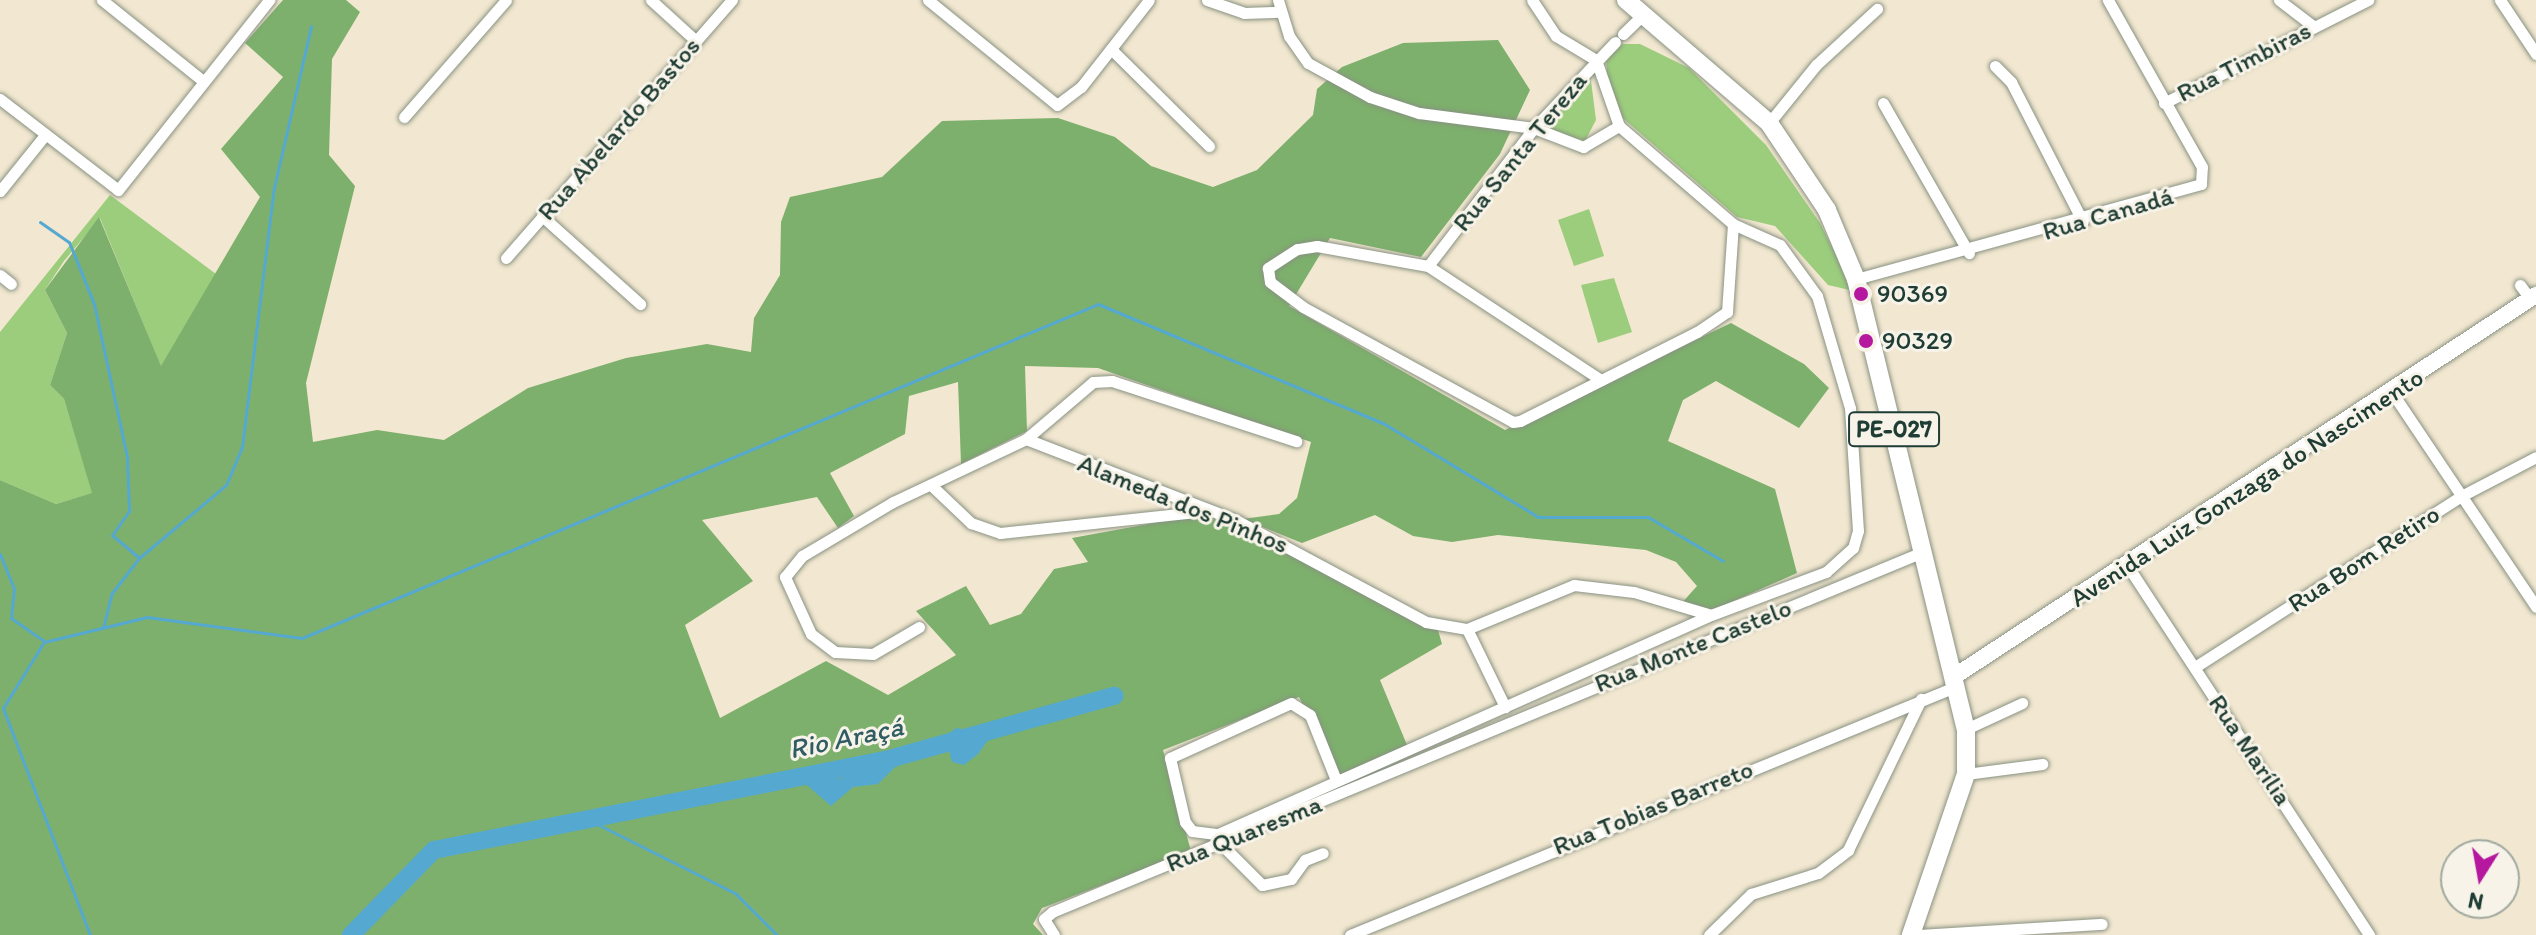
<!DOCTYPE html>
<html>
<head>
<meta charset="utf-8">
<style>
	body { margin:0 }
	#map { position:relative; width:2536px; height:935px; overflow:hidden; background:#f2e7d0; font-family:Itim,sans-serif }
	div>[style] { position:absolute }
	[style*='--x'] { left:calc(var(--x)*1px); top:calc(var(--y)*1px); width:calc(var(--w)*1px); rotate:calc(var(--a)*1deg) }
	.green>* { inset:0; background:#9ccd7c }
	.forest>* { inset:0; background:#7db06c }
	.water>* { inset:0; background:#55a9d0 }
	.stream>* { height:3px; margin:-1.5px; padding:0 1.5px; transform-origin:1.5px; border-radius:1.5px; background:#55a9d0 }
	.river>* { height:18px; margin:-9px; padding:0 9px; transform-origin:9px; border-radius:9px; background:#55a9d0 }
	.roads { filter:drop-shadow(0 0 2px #889282) drop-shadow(0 0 2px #889282) }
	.street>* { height:11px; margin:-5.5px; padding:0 5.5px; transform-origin:5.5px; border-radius:5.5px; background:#fff }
	.secondary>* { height:16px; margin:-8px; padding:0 8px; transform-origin:8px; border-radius:8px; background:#fff }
	.primary>* { height:18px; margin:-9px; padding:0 9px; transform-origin:9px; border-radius:9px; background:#fff }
	.dots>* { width:22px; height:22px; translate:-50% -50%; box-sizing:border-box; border:4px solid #f7f3e8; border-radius:50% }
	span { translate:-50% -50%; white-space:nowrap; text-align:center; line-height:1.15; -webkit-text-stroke:6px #f7f3e8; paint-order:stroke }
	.shield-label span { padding:2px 6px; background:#f7f3e8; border:2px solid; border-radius:6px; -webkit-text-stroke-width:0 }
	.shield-label { font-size:24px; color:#1f3d34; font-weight:700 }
	.street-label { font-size:26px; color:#1f3d34 }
	.poi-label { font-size:26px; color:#1f3d34 }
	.left { translate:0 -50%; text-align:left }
	.water-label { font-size:28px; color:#2f5d63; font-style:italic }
	.north { position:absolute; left:2440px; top:839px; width:80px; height:80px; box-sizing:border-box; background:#f7f3e8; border:2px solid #a1aaa0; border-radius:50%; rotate:191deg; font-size:22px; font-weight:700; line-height:32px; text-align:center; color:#1f3d34 }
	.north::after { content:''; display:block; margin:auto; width:28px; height:36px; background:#b5179e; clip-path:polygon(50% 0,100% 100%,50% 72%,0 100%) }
</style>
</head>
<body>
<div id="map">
	<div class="green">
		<div style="clip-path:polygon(1622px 44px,1640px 44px,1689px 68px,1766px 145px,1820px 223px,1854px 291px,1828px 285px,1775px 226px,1737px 217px,1610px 107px,1606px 59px)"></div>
		<div style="clip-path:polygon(1590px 73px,1596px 120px,1585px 141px,1538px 127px)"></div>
		<div style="clip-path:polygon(110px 195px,216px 274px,161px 367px,100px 218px,64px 261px,45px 290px,67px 333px,50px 385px,64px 399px,93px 493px,56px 504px,0 480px,0 332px)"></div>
		<div style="clip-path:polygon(1589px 209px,1604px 256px,1574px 266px,1558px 220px)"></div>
		<div style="clip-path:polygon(1614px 278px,1632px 332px,1598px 343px,1581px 285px)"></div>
	</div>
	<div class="forest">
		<div style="clip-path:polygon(283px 0,346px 0,360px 12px,332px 59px,329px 155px,355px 186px,306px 383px,313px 442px,377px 430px,444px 440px,528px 388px,626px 358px,707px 344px,751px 352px,754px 318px,780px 275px,781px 222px,790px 197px,882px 177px,942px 121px,1058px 118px,1115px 137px,1151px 166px,1213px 187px,1257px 170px,1313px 115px,1317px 89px,1342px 67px,1403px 43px,1498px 40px,1530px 90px,1500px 154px,1421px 257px,1330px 238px,1289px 306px,1505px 430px,1731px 323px,1804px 364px,1829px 388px,1799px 428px,1716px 381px,1683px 400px,1668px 441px,1775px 489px,1797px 573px,1711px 611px,1680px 605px,1697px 586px,1676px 562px,1646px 550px,1498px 535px,1452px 542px,1413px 536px,1375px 515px,1302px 543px,1243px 519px,1279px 514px,1297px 498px,1311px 442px,1098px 368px,1025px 366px,1027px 431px,961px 464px,958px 382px,909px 396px,905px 434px,830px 473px,854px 516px,838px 528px,817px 497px,702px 520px,753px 581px,685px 625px,720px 718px,826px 661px,888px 695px,956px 655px,916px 611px,966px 586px,990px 625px,1021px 614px,1054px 569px,1088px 562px,1072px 538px,1203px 514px,1295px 552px,1438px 630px,1442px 644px,1380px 680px,1407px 745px,1338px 776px,1299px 697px,1163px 750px,1191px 851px,1042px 908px,1033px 924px,1043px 935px,0 935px,0 480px,56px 504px,92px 493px,64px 399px,50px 385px,67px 333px,45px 290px,99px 217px,161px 366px,260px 197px,221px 149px,283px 77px,245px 43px)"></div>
	</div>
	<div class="water">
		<div style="clip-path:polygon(994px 725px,1004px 731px,994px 732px,978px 754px,964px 765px,952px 762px,945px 737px,956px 728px,985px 733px)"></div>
		<div style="clip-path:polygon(875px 758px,893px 758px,896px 766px,878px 784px,853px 787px,831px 806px,794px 774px,840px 779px)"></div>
	</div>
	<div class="stream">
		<div style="--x:40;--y:222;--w:35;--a:35"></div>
		<div style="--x:69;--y:242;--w:67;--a:68"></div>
		<div style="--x:94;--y:304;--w:157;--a:77.8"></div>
		<div style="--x:127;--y:457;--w:54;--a:87.9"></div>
		<div style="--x:129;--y:511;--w:29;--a:125"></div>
		<div style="--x:112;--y:535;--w:35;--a:40"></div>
		<div style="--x:0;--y:554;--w:38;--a:68"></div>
		<div style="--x:14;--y:589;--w:29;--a:96"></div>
		<div style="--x:11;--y:618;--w:40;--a:34.9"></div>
		<div style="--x:103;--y:628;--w:36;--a:-76"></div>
		<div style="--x:112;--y:593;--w:44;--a:-52.4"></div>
		<div style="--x:139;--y:558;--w:114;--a:-40"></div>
		<div style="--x:226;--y:485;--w:41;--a:-67.2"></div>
		<div style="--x:242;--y:447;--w:261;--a:-83"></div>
		<div style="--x:274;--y:188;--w:166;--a:-77.1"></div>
		<div style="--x:585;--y:818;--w:168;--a:26.6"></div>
		<div style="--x:735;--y:893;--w:59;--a:45"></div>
		<div style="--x:355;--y:931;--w:8;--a:30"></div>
		<div style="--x:90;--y:935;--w:243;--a:-111"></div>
		<div style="--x:3;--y:708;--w:78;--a:-58.2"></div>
		<div style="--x:44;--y:642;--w:106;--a:-13.6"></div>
		<div style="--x:147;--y:617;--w:156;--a:7.7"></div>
		<div style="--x:302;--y:638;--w:863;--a:-22.76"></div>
		<div style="--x:1098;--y:304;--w:309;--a:22.7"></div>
		<div style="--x:1383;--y:423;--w:181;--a:31.2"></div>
		<div style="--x:1538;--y:517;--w:110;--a:0"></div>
		<div style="--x:1648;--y:517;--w:87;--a:30.4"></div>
	</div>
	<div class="river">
		<div style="--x:351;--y:935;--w:119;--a:-45.7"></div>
		<div style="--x:434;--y:850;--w:468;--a:-11.3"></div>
		<div style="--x:893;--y:758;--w:230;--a:-15.7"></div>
	</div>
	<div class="roads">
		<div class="street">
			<div style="--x:102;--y:0;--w:128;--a:38.7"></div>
			<div style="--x:651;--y:0;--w:61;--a:42.3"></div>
			<div style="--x:928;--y:0;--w:166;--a:39.1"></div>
			<div style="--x:1057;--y:105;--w:30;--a:-37"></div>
			<div style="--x:1081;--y:87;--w:110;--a:-52"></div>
			<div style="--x:1207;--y:0;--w:39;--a:19"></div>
			<div style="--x:1244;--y:13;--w:36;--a:-2"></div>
			<div style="--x:1278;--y:0;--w:38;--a:73"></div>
			<div style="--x:1289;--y:36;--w:33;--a:55"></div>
			<div style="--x:1308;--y:63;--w:71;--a:28.7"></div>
			<div style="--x:1370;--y:97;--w:52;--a:18.1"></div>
			<div style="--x:1419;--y:113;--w:116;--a:7.4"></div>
			<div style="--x:1534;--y:128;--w:53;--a:21.2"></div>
			<div style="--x:1583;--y:147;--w:42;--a:-30.3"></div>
			<div style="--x:2279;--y:0;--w:43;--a:37.4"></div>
			<div style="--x:2500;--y:0;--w:65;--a:56.3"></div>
			<div style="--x:1623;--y:34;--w:28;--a:-44"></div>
			<div style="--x:1111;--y:49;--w:138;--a:44.7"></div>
			<div style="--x:1995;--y:66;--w:23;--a:45"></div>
			<div style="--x:2011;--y:82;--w:157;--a:62.8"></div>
			<div style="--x:0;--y:99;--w:149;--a:37.6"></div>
			<div style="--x:118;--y:190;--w:243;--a:-51.5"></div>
			<div style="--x:1883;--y:103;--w:173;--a:60.2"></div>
			<div style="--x:2164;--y:103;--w:229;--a:-26.8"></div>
			<div style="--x:404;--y:117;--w:155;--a:-48.9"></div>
			<div style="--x:1769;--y:123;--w:75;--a:-51"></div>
			<div style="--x:1816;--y:65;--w:83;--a:-42.6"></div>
			<div style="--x:0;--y:191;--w:72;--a:-51.2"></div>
			<div style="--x:542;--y:216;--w:132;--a:41.9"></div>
			<div style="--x:506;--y:258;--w:343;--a:-48.8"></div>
			<div style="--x:1428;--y:266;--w:174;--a:-52.5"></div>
			<div style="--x:1534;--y:128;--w:118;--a:-46.7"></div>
			<div style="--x:0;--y:275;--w:14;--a:39"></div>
			<div style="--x:1856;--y:279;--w:358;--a:-15.4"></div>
			<div style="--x:2201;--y:184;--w:17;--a:-87"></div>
			<div style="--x:2202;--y:167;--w:192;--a:-119.4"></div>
			<div style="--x:2520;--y:285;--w:17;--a:54"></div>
			<div style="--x:1601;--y:380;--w:207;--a:-146.6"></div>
			<div style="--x:1428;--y:266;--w:113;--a:-169.8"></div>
			<div style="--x:1317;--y:246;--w:20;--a:171"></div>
			<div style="--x:1297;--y:249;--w:35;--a:147"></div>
			<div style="--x:1268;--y:268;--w:14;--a:82"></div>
			<div style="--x:1270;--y:282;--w:41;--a:37.1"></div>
			<div style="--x:1303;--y:307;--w:239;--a:28.7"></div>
			<div style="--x:1513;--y:422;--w:7;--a:-8"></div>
			<div style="--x:1520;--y:421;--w:198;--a:-26.7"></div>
			<div style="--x:1697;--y:332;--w:36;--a:-34"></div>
			<div style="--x:1727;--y:312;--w:88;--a:-86.1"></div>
			<div style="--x:2391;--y:391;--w:260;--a:56.1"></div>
			<div style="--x:1026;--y:439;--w:225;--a:21.1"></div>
			<div style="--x:1236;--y:520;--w:216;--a:28.2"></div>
			<div style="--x:1426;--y:622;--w:42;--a:9.7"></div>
			<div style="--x:1467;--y:629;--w:87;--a:64"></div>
			<div style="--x:932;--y:486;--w:54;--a:43.5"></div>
			<div style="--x:971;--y:523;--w:31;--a:19"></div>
			<div style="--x:1000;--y:533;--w:206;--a:-6.1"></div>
			<div style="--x:2129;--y:568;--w:439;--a:56.8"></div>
			<div style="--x:919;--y:627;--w:53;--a:149.6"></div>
			<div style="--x:873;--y:654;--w:38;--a:-177"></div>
			<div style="--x:835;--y:652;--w:30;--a:-143"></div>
			<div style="--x:811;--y:634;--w:63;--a:-114.5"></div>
			<div style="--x:785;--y:577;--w:27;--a:-51"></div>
			<div style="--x:802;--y:556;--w:106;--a:-30.7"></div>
			<div style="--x:893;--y:502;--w:147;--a:-25.3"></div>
			<div style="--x:1026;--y:439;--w:88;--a:-40.4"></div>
			<div style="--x:1093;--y:382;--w:19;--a:-3"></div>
			<div style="--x:1112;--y:381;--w:194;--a:18.1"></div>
			<div style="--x:1467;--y:629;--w:116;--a:-22.4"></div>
			<div style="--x:1574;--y:585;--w:60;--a:6.7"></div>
			<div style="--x:1634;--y:592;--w:80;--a:16.6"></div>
			<div style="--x:1711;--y:615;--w:123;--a:-20.5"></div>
			<div style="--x:1826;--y:572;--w:36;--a:-42"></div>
			<div style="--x:1853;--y:548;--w:18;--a:-74"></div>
			<div style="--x:1858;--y:531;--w:123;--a:-93.7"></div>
			<div style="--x:1850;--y:408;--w:117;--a:-106.4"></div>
			<div style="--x:1817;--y:296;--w:63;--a:-126"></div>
			<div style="--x:1780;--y:245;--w:51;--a:-155.9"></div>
			<div style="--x:1733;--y:224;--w:150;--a:-139.3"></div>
			<div style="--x:1619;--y:126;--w:70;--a:-109.2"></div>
			<div style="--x:1596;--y:60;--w:47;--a:-149"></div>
			<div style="--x:1556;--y:36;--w:43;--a:-123.7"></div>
			<div style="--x:2195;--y:667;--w:318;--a:-32.7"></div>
			<div style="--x:2463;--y:495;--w:82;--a:-27.5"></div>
			<div style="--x:1966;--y:729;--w:62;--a:-24.9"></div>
			<div style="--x:1966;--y:774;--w:77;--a:-7.5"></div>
			<div style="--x:1336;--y:780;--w:70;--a:-111.8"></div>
			<div style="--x:1310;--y:715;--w:22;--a:-148"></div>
			<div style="--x:1291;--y:703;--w:133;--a:155.6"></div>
			<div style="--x:1170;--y:758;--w:66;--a:76.8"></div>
			<div style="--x:1185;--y:822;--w:11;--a:52"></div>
			<div style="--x:1192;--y:831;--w:26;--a:7"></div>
			<div style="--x:1218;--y:834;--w:537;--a:-23.94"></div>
			<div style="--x:1221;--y:844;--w:58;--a:45"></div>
			<div style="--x:1262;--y:885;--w:30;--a:-12"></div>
			<div style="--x:1291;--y:879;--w:24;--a:-54"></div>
			<div style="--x:1305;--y:860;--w:19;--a:-21"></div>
			<div style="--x:1054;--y:935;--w:19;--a:-122"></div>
			<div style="--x:1044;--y:919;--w:11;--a:-41"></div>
			<div style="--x:1052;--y:912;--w:945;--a:-22.47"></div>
			<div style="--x:1350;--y:935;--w:656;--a:-22.3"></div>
			<div style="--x:1709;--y:935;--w:59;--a:-44.3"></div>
			<div style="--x:1751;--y:894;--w:70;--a:-17.4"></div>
			<div style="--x:1818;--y:873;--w:38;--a:-37"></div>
			<div style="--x:1848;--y:850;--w:168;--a:-64.2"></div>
			<div style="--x:1920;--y:935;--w:182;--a:-3.5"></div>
		</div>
		<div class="secondary">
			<div style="--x:1955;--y:676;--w:695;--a:-33.26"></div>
		</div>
		<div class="primary">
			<div style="--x:1626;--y:0;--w:189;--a:40.7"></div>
			<div style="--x:1769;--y:123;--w:105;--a:56.3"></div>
			<div style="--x:1827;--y:210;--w:75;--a:67.2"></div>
			<div style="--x:1856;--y:279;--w:463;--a:76.3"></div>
			<div style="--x:1966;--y:729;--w:45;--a:90"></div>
			<div style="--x:1966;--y:774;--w:170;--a:108.9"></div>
		</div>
	</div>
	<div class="dots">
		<div style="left:1861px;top:294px;background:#b5179e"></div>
		<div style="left:1866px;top:341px;background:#b5179e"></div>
	</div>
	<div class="shield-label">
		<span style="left:1894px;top:429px">PE-027</span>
	</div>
	<div class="street-label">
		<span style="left:2244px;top:62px;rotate:-27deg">Rua Timbiras</span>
		<span style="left:619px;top:129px;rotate:-49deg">Rua Abelardo Bastos</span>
		<span style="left:1520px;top:152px;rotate:-51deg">Rua Santa Tereza</span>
		<span style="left:2108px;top:214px;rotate:-16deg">Rua Canadá</span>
		<span style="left:2247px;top:488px;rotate:-33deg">Avenida Luiz Gonzaga do Nascimento</span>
		<span style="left:1183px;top:504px;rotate:22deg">Alameda dos Pinhos</span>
		<span style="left:2364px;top:559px;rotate:-33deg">Rua Bom Retiro</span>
		<span style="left:1693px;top:646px;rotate:-22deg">Rua Monte Castelo</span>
		<span style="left:2250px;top:750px;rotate:56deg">Rua Marília</span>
		<span style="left:1653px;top:808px;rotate:-22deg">Rua Tobias Barreto</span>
		<span style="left:1244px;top:834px;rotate:-22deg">Rua Quaresma</span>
	</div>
	<div class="poi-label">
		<span class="left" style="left:1877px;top:294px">90369</span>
		<span class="left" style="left:1882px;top:341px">90329</span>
	</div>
	<div class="water-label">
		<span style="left:846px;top:737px;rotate:-12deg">Rio Araçá</span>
	</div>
	<div class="north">N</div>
</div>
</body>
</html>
